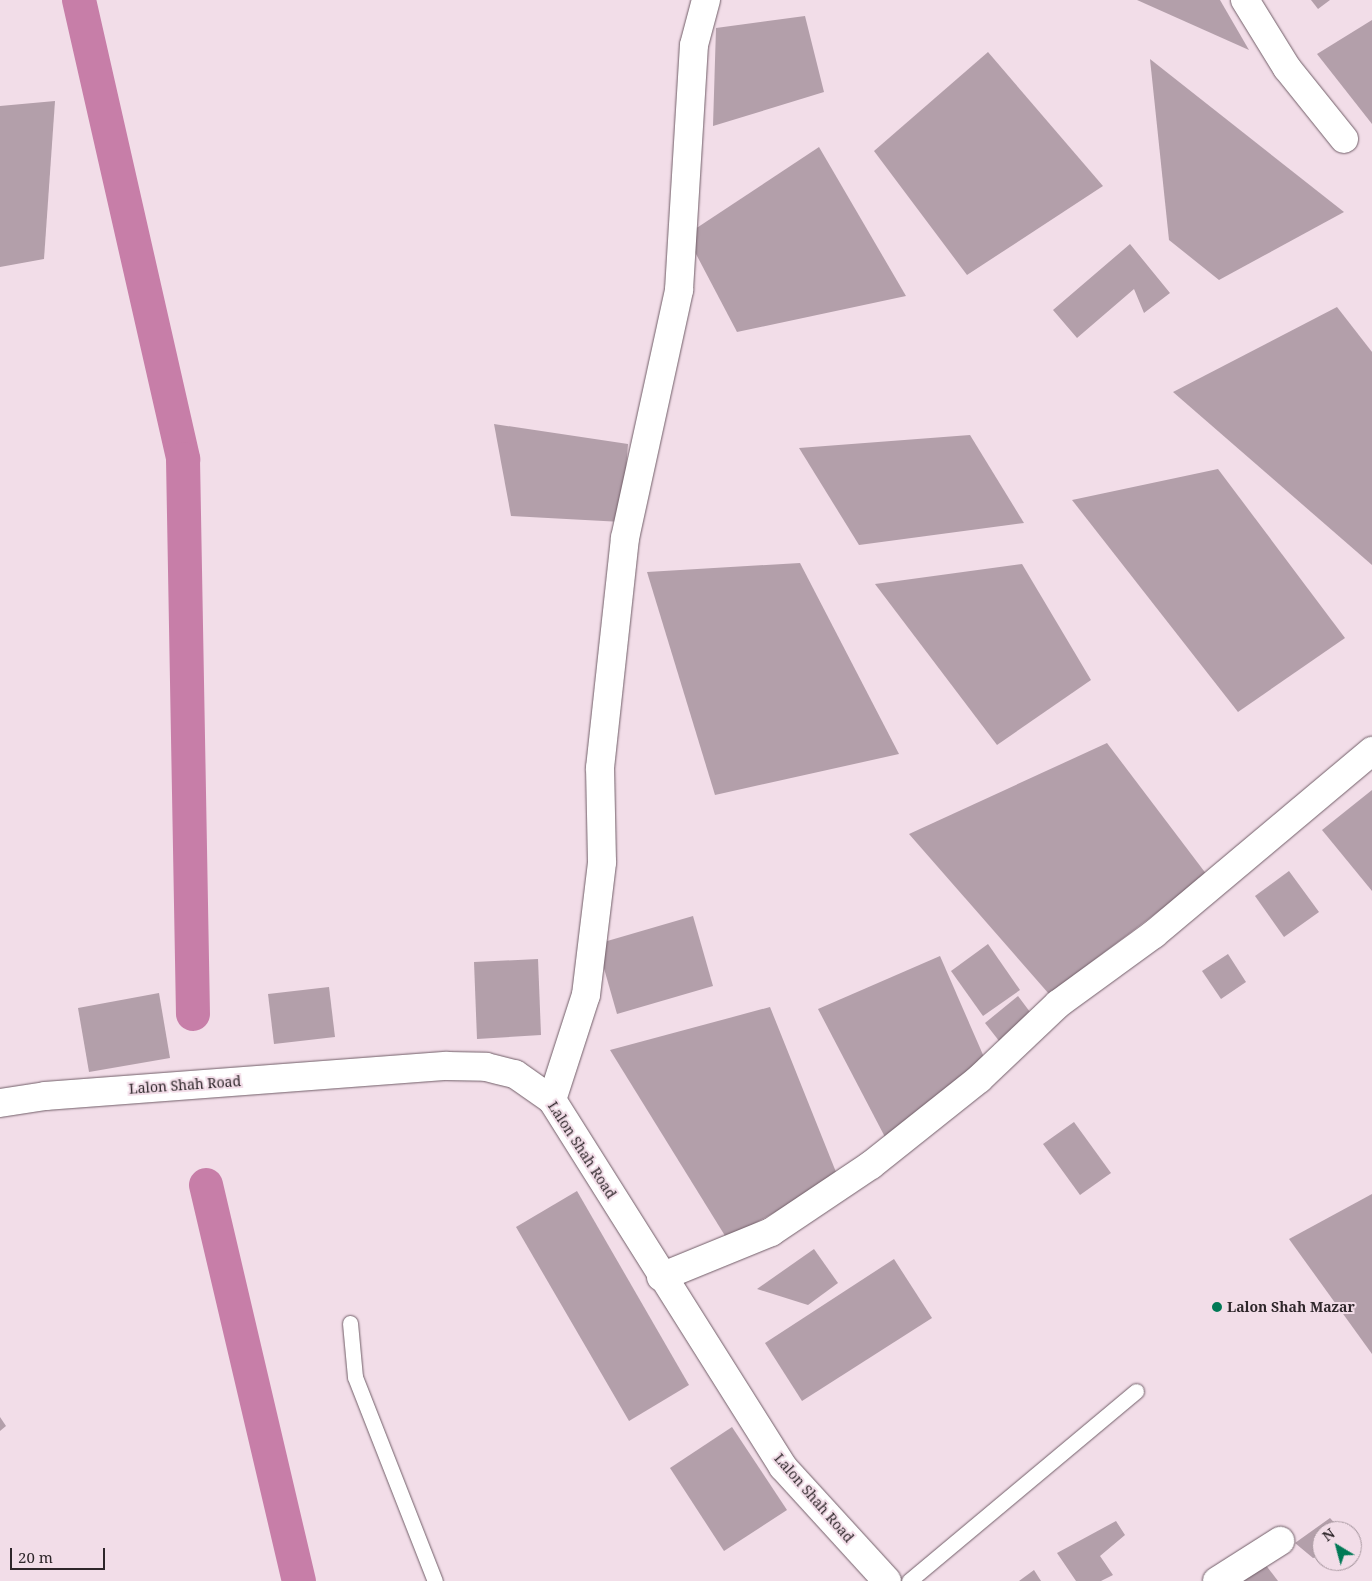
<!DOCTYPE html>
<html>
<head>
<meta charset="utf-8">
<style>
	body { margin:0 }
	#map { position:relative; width:1372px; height:1581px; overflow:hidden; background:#f2dde8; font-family:"Noto Serif",serif }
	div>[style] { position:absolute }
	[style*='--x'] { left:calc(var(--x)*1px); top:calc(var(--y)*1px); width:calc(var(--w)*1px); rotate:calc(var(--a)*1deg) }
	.canal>* { height:34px; margin:-17px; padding:0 17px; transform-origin:17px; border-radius:17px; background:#c77ea8 }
	.building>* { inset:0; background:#b39faa }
	.roads { filter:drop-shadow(0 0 1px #715e68) drop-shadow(0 0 1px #715e68) }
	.service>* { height:15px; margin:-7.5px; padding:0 7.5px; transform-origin:7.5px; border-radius:7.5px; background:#fff }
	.minor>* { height:28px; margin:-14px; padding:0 14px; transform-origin:14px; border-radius:14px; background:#fff }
	.dots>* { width:14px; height:14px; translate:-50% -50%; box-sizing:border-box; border:2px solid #f2dde8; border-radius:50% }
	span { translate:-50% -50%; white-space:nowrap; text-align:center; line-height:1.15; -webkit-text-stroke:4px #f2dde8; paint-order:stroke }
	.street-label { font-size:14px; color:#2e262a }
	.poi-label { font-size:14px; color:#2e262a; font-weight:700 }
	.left { translate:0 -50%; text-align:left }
	.north { position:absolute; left:1312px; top:1521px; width:50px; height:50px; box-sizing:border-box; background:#f2dde8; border:1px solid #a4949c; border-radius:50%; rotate:323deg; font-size:14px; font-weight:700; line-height:20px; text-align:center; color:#2e262a }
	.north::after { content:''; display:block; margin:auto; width:18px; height:22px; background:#017956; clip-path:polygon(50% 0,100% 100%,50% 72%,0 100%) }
	.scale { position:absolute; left:10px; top:1548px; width:95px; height:22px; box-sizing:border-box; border:2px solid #2e262a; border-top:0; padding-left:6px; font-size:15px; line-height:18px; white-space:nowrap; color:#2e262a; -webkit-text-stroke:4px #f2dde8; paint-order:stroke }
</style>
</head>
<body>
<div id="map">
	<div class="canal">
		<div style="--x:79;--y:0;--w:471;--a:77.2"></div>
		<div style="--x:183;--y:459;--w:555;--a:88.97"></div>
		<div style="--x:206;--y:1185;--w:407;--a:76.8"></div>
	</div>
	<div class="building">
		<div style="clip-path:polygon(1137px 0,1220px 0,1249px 50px)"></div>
		<div style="clip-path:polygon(1311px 0,1330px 0,1318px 9px)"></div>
		<div style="clip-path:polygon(805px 16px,824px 92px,713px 126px,716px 28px)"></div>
		<div style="clip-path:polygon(1372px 20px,1372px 124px,1317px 54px)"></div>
		<div style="clip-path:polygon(988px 52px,1103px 186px,967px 275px,874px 151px)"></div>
		<div style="clip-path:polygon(1150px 59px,1344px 212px,1219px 280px,1169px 240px)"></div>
		<div style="clip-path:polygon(55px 101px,44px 259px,0 267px,0 106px)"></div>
		<div style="clip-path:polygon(819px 147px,906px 296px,737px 332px,686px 235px)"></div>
		<div style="clip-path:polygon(1130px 244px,1170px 293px,1144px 313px,1134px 289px,1077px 338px,1053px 310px)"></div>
		<div style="clip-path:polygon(1337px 307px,1372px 352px,1372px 565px,1173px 392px)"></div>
		<div style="clip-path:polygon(494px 424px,628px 444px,622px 522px,511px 516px)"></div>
		<div style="clip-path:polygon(970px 435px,1024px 523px,859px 545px,799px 448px)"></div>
		<div style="clip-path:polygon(1218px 469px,1345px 638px,1238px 712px,1072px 500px)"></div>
		<div style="clip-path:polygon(800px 563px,899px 754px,715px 795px,647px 572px)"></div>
		<div style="clip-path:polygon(1022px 564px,1091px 680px,997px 745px,875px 584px)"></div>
		<div style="clip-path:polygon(1107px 743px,1207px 875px,1049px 994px,909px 834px)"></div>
		<div style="clip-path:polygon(1372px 790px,1372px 891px,1322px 830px)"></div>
		<div style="clip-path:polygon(1289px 871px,1319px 912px,1284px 937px,1255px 896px)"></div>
		<div style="clip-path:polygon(693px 916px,713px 986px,617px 1014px,597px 944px)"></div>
		<div style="clip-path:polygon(988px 944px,1020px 990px,983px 1016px,951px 971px)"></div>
		<div style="clip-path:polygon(1228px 954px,1246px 982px,1221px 999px,1202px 971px)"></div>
		<div style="clip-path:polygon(940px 956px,987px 1064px,885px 1137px,818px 1009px)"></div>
		<div style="clip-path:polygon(538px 959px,541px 1035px,477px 1039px,474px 962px)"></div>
		<div style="clip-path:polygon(329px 987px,335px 1037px,274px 1044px,268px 994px)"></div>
		<div style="clip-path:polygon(159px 993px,170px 1058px,89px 1072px,78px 1008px)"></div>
		<div style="clip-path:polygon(1018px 996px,1036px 1020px,1003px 1046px,985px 1023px)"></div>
		<div style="clip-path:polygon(770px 1007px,838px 1177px,727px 1239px,610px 1050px)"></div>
		<div style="clip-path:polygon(1074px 1122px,1111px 1173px,1080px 1195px,1043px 1144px)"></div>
		<div style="clip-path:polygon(577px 1191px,689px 1385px,629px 1421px,516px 1227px)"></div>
		<div style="clip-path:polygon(1372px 1194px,1372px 1354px,1289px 1239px)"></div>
		<div style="clip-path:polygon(814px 1249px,838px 1283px,808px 1305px,757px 1289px)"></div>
		<div style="clip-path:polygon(894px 1259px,932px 1318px,802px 1401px,765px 1343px)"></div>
		<div style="clip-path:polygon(0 1417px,6px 1426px,0 1431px)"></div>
		<div style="clip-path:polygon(732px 1427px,787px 1510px,724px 1551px,670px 1468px)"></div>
		<div style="clip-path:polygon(1330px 1518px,1342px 1531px,1322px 1531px,1322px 1556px,1313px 1558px,1295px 1543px)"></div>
		<div style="clip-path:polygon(1116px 1521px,1125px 1535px,1100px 1556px,1113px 1575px,1101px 1581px,1076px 1581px,1057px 1553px)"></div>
		<div style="clip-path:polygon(1352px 1542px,1358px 1549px,1352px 1550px)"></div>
		<div style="clip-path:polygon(1262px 1560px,1278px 1581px,1231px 1581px)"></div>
		<div style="clip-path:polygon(1034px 1570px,1041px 1581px,1019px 1581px)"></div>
	</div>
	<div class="roads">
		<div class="service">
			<div style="--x:350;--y:1323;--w:54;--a:84.7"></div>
			<div style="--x:355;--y:1377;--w:219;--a:68.6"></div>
			<div style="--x:909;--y:1581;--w:296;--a:-39.9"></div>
		</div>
		<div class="minor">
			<div style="--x:1245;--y:0;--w:80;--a:58.3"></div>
			<div style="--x:1287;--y:68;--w:91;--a:51.2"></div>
			<div style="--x:552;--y:1100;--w:110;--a:-72.1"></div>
			<div style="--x:586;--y:995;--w:134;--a:-83.1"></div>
			<div style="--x:602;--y:862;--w:94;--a:-91.2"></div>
			<div style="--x:600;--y:768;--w:231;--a:-83.8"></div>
			<div style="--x:625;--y:538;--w:254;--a:-77.7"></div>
			<div style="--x:679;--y:290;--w:245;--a:-86.5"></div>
			<div style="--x:694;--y:45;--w:47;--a:-75.1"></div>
			<div style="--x:0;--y:1103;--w:46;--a:-8.8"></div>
			<div style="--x:45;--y:1096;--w:403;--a:-4.3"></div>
			<div style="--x:447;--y:1066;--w:39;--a:1"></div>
			<div style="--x:486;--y:1067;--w:30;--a:14"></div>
			<div style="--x:515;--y:1074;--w:45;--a:35.1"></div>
			<div style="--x:552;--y:1100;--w:434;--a:57.8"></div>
			<div style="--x:783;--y:1467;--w:154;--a:47.6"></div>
			<div style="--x:661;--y:1277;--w:119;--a:-22.2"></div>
			<div style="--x:771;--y:1232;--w:120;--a:-33.8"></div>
			<div style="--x:871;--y:1165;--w:138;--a:-38.5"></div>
			<div style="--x:979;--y:1079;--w:109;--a:-43.5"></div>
			<div style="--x:1058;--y:1004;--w:119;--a:-36.1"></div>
			<div style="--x:1154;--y:934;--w:285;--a:-40"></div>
			<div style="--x:1217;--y:1581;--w:75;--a:-32.4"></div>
		</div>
	</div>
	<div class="dots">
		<div style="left:1217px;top:1307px;background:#017956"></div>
	</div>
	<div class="street-label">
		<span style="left:185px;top:1085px;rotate:-4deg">Lalon Shah Road</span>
		<span style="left:582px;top:1150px;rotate:57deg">Lalon Shah Road</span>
		<span style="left:814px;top:1498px;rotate:49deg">Lalon Shah Road</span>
	</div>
	<div class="poi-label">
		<span class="left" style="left:1227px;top:1307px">Lalon Shah Mazar</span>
	</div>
	<div class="north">N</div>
	<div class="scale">20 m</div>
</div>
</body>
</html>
